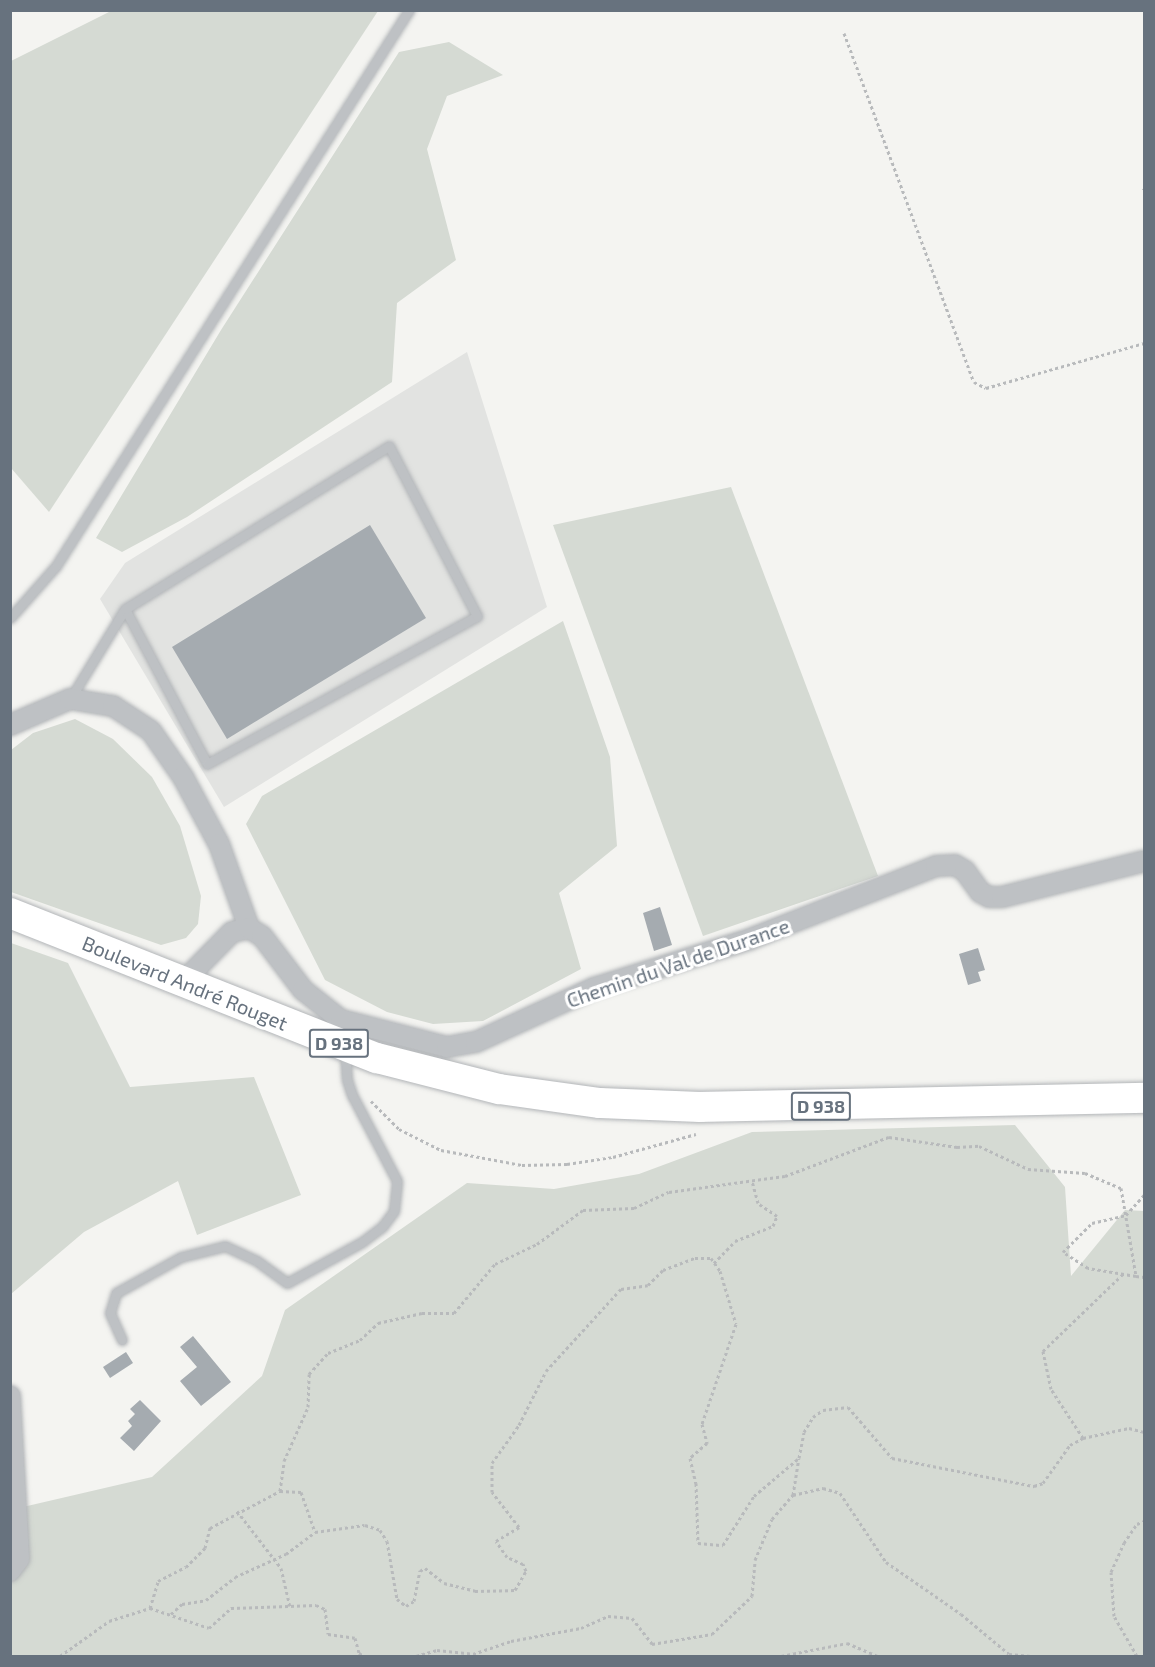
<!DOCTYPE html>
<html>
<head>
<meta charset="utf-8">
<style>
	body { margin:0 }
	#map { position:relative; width:1155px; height:1667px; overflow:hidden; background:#f4f4f1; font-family:"Exo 2",sans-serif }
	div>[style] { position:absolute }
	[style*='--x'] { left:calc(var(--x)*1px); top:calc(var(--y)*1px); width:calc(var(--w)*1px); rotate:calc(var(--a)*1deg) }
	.built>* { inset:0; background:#e2e3e1 }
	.green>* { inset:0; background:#d5dad3 }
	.building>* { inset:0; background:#a5abb0 }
	.path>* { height:3px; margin-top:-1.5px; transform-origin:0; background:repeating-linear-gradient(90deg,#b8babc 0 3px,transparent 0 6px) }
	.roads { filter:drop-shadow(0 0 2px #b2b5b8) drop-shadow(0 0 2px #b2b5b8) }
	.lane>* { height:9px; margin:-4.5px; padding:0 4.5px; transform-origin:4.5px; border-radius:4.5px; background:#bec1c4 }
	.street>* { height:20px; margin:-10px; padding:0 10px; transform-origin:10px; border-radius:10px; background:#bec1c4 }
	.primary>* { height:30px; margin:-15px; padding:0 15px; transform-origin:15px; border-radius:15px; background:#fff }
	span { translate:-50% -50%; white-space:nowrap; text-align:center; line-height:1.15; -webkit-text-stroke:6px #fff; paint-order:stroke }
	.shield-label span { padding:2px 4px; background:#fff; border:2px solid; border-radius:4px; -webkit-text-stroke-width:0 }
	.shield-label { font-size:18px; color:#67727e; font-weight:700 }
	.street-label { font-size:20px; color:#67727e }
	.frame { position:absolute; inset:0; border:12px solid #67727e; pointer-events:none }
</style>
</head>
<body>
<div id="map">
	<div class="built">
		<div style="clip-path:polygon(467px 352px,547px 607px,224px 807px,100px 599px,125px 563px)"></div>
	</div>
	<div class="green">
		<div style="clip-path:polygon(111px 11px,378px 11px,49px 512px,11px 468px,11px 61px)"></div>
		<div style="clip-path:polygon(449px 42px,503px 75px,447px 96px,427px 149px,456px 260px,397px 303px,392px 382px,187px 517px,122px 552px,96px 538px,221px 330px,399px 52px)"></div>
		<div style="clip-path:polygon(731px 487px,878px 876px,703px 936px,553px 525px)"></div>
		<div style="clip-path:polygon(563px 621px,610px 757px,617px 846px,559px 893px,581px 969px,483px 1021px,433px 1024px,387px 1012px,325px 980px,246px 824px,262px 796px)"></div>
		<div style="clip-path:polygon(75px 719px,113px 739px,152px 777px,180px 826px,201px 896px,198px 924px,186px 938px,161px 945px,11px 892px,11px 750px,33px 733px)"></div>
		<div style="clip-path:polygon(11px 943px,68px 963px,130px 1087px,254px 1077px,301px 1195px,197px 1235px,178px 1181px,84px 1232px,11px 1294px)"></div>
		<div style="clip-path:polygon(1015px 1125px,1065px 1187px,1071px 1276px,1125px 1210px,1144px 1211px,1144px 1656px,11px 1656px,10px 1510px,152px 1477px,262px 1376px,285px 1310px,467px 1183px,554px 1189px,639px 1174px,752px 1132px)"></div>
	</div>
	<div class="building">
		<div style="clip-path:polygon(370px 525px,426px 618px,227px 739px,172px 647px)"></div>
		<div style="clip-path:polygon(660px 907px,672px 945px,654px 951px,643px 913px)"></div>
		<div style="clip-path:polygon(978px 948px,985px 970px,978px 972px,981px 981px,968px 985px,959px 954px)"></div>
		<div style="clip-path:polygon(193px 1336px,231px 1382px,201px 1406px,180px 1381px,197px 1367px,180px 1347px)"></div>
		<div style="clip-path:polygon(126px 1352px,133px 1363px,110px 1378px,103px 1367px)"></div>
		<div style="clip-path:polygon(140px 1400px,161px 1421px,134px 1451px,120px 1438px,132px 1426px,128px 1421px,135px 1414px,130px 1409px)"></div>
	</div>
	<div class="path">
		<div style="--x:844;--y:33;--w:372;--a:69.6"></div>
		<div style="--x:974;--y:382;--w:13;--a:27"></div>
		<div style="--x:986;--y:388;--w:164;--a:-15.9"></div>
		<div style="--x:1143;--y:190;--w:1;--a:-45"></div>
		<div style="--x:371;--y:1101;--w:40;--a:45"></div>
		<div style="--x:399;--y:1129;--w:47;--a:26.6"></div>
		<div style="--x:441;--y:1150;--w:82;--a:10.5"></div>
		<div style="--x:522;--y:1165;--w:45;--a:-1.3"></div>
		<div style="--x:567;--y:1164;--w:47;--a:-8.7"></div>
		<div style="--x:613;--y:1157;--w:86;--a:-15.5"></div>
		<div style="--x:714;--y:1263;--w:30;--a:-46"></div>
		<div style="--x:735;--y:1241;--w:41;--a:-21.5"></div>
		<div style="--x:773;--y:1226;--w:11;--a:-68"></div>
		<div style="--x:777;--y:1216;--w:23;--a:-146"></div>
		<div style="--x:758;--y:1203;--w:23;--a:-105"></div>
		<div style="--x:1136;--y:1276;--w:49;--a:-170.5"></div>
		<div style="--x:1088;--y:1268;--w:30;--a:-147"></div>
		<div style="--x:1063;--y:1252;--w:41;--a:-45"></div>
		<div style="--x:1092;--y:1223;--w:35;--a:-13"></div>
		<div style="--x:1126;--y:1215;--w:27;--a:-48"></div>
		<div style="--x:1083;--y:1438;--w:59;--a:-123.1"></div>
		<div style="--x:1051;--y:1389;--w:39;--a:-102"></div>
		<div style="--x:1043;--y:1351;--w:111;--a:-43.9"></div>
		<div style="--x:280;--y:1491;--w:21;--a:3"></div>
		<div style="--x:301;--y:1492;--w:42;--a:70.7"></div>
		<div style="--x:315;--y:1532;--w:50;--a:-8"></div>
		<div style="--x:365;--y:1525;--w:16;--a:18"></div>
		<div style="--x:380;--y:1530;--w:13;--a:58"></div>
		<div style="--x:387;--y:1541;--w:59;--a:80.2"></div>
		<div style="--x:397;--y:1599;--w:11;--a:38"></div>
		<div style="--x:406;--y:1606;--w:9;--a:-32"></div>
		<div style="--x:414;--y:1601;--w:31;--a:-79"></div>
		<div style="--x:420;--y:1571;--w:6;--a:-31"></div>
		<div style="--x:425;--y:1568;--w:24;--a:38"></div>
		<div style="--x:444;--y:1583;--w:32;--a:14"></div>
		<div style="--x:475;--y:1591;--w:40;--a:-1.4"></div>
		<div style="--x:515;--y:1590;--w:22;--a:-60"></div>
		<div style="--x:526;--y:1571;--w:8;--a:-113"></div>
		<div style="--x:523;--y:1564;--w:17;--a:-156"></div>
		<div style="--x:507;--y:1557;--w:19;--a:-125"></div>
		<div style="--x:496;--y:1541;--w:27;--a:-31"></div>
		<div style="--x:519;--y:1527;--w:44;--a:-127.6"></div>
		<div style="--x:492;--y:1492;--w:29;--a:-90"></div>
		<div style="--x:492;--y:1463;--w:47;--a:-54.6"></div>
		<div style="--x:519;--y:1425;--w:60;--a:-63.4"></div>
		<div style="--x:546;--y:1371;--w:111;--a:-47.6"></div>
		<div style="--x:621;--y:1289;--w:27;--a:-8"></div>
		<div style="--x:648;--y:1285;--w:21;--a:-45"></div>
		<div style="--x:663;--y:1270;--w:34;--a:-21"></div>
		<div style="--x:695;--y:1258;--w:16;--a:0"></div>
		<div style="--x:711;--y:1258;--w:16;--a:55"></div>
		<div style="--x:720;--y:1271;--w:55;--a:73.2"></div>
		<div style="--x:736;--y:1324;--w:106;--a:108.8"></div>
		<div style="--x:702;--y:1424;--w:20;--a:75"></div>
		<div style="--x:707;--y:1443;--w:23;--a:139"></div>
		<div style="--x:690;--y:1458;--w:26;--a:77"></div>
		<div style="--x:696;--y:1483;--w:60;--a:88.1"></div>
		<div style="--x:698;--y:1543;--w:25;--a:5"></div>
		<div style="--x:723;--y:1545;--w:58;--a:-57.7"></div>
		<div style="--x:754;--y:1496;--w:59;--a:-40.2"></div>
		<div style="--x:799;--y:1458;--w:26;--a:-79"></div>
		<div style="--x:804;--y:1432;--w:17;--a:-59"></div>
		<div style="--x:813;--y:1417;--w:12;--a:-35"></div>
		<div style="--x:823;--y:1410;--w:25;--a:-7"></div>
		<div style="--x:848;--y:1407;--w:67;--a:49.2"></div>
		<div style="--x:892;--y:1458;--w:145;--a:11.2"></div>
		<div style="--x:1034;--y:1486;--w:9;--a:-18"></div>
		<div style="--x:1043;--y:1483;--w:47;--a:-54.6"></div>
		<div style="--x:1070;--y:1445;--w:15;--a:-28"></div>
		<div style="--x:1083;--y:1438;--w:47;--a:-12.3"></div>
		<div style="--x:1129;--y:1428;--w:16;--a:15"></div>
		<div style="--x:793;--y:1495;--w:37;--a:-81"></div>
		<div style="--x:237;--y:1511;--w:72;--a:52.3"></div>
		<div style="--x:281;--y:1568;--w:39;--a:77"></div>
		<div style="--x:150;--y:1608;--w:28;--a:-73"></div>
		<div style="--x:158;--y:1581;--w:31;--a:-27"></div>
		<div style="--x:186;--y:1567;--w:27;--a:-45"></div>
		<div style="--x:205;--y:1548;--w:21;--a:-76"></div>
		<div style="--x:210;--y:1528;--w:79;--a:-27.9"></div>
		<div style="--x:280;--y:1491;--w:30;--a:-82"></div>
		<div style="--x:284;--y:1461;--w:59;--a:-66"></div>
		<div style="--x:308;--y:1407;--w:33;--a:-88"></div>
		<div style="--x:309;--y:1374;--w:28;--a:-48"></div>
		<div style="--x:328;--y:1353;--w:35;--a:-22"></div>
		<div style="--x:360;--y:1340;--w:25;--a:-43"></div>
		<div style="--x:378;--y:1323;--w:45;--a:-12.8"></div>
		<div style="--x:422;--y:1313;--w:32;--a:0"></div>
		<div style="--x:454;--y:1313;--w:64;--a:-50.1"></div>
		<div style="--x:495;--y:1264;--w:47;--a:-25.5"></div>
		<div style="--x:537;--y:1244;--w:57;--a:-36.5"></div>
		<div style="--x:583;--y:1210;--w:51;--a:-2.2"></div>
		<div style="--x:634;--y:1208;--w:38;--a:-25"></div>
		<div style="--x:669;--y:1192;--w:117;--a:-7.9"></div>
		<div style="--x:785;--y:1176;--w:111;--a:-20.6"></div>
		<div style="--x:889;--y:1137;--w:69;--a:8.4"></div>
		<div style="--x:957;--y:1147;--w:22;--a:-3"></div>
		<div style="--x:979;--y:1146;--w:54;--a:25.1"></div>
		<div style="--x:1028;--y:1169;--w:57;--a:4"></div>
		<div style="--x:1085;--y:1173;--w:39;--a:23"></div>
		<div style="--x:1121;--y:1188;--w:89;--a:80.3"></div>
		<div style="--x:1136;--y:1276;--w:8;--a:7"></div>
		<div style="--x:171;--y:1614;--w:15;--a:-42"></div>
		<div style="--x:182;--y:1604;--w:24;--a:-9"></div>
		<div style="--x:206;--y:1600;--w:37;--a:-38"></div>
		<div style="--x:235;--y:1577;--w:56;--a:-24.3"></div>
		<div style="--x:286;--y:1554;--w:36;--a:-37"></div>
		<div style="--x:60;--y:1656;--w:60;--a:-35.5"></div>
		<div style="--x:109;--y:1621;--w:43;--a:-17.6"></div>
		<div style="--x:150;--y:1608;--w:62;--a:18.7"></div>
		<div style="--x:209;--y:1628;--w:30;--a:-42"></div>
		<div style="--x:231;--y:1608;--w:85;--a:-2"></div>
		<div style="--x:316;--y:1605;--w:10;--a:24"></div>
		<div style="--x:325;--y:1609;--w:25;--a:83"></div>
		<div style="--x:328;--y:1634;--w:27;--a:8"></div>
		<div style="--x:355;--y:1638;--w:16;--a:75"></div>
		<div style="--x:359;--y:1653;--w:6;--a:31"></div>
		<div style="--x:416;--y:1656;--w:22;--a:-16"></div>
		<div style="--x:437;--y:1650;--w:36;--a:6"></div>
		<div style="--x:473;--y:1654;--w:40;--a:-18.9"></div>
		<div style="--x:511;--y:1641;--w:71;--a:-10.5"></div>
		<div style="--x:581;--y:1628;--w:30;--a:-24"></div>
		<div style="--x:608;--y:1616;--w:24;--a:5"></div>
		<div style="--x:632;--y:1618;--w:33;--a:52"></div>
		<div style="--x:652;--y:1644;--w:61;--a:-9.5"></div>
		<div style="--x:712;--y:1634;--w:55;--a:-43.5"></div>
		<div style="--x:752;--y:1596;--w:36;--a:-85"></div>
		<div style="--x:755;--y:1560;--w:44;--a:-67.5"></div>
		<div style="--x:772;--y:1519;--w:32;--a:-49"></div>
		<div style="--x:793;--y:1495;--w:31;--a:-13"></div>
		<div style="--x:823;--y:1488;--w:18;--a:16"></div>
		<div style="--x:840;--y:1493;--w:83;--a:56.3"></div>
		<div style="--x:886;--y:1562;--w:91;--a:34.7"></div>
		<div style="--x:961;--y:1614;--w:62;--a:39.8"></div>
		<div style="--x:1009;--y:1654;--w:22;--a:5"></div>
		<div style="--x:781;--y:1656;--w:67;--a:-11.1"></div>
		<div style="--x:847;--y:1643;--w:33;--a:23"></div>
		<div style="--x:1137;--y:1656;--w:46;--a:-119.9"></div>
		<div style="--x:1114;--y:1616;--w:44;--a:-93.9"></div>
		<div style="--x:1111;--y:1572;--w:32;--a:-66"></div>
		<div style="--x:1124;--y:1543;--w:23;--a:-56"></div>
		<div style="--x:1137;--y:1524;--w:8;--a:-23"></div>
	</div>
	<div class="roads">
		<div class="lane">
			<div style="--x:10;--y:618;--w:69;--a:-48.5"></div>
			<div style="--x:56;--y:566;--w:659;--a:-57.59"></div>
			<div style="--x:70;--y:699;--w:105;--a:-58.6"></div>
			<div style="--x:125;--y:609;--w:175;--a:62.1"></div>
			<div style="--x:207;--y:764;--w:308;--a:-28.7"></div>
			<div style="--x:477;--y:616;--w:191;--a:-117.4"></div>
			<div style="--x:389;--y:446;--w:310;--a:148.3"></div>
			<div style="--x:122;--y:1340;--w:30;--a:-114"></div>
			<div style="--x:110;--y:1313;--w:21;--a:-73"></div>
			<div style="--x:116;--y:1293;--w:74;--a:-29"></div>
			<div style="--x:181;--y:1257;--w:45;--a:-14"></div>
			<div style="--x:225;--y:1246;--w:35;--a:25"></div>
			<div style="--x:257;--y:1261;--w:37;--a:36"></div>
			<div style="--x:287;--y:1283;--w:85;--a:-28.7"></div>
			<div style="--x:362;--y:1242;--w:25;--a:-37"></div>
			<div style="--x:382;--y:1227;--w:20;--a:-53"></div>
			<div style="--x:394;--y:1211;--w:30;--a:-84"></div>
			<div style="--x:397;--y:1181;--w:97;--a:-117.6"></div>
			<div style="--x:352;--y:1095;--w:16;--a:-108"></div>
			<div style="--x:347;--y:1080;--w:29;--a:-94"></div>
		</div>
		<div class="street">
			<div style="--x:10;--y:725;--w:65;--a:-23.4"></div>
			<div style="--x:70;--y:699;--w:44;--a:9.2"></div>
			<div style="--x:113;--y:706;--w:45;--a:33.3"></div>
			<div style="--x:151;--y:731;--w:56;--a:55.2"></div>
			<div style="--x:183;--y:777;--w:76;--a:61.8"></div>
			<div style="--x:219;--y:844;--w:89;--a:70.3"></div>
			<div style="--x:183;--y:982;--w:70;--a:-45.6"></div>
			<div style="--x:232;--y:932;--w:17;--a:-13"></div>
			<div style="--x:249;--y:928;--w:15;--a:32"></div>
			<div style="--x:262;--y:936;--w:68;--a:52.8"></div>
			<div style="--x:303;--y:990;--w:48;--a:38.3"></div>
			<div style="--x:341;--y:1020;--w:109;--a:14.3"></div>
			<div style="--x:447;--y:1047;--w:29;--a:-10"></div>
			<div style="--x:476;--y:1042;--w:130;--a:-24.6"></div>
			<div style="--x:594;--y:988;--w:164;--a:-17.4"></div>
			<div style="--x:750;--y:939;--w:200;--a:-21.4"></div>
			<div style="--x:936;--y:866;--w:19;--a:-3"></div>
			<div style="--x:955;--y:865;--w:12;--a:31"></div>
			<div style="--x:965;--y:871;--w:26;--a:54"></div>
			<div style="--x:980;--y:892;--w:10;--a:29"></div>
			<div style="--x:989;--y:897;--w:13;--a:0"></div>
			<div style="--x:1002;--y:897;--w:146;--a:-14.2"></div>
			<div style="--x:10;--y:1396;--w:163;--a:86.8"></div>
			<div style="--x:19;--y:1559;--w:15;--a:127"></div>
		</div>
		<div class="primary">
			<div style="--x:10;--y:913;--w:395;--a:21.6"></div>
			<div style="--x:377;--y:1058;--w:126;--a:14.3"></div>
			<div style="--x:499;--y:1089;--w:102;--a:7.9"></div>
			<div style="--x:600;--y:1103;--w:100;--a:2.3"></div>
			<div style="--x:700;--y:1107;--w:444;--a:-1.2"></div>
		</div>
	</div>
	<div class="shield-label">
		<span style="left:339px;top:1043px">D 938</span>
		<span style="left:821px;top:1106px">D 938</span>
	</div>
	<div class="street-label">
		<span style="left:678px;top:963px;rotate:-19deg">Chemin du Val de Durance</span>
		<span style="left:185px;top:983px;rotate:22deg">Boulevard André Rouget</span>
	</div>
	<div class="frame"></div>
</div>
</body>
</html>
